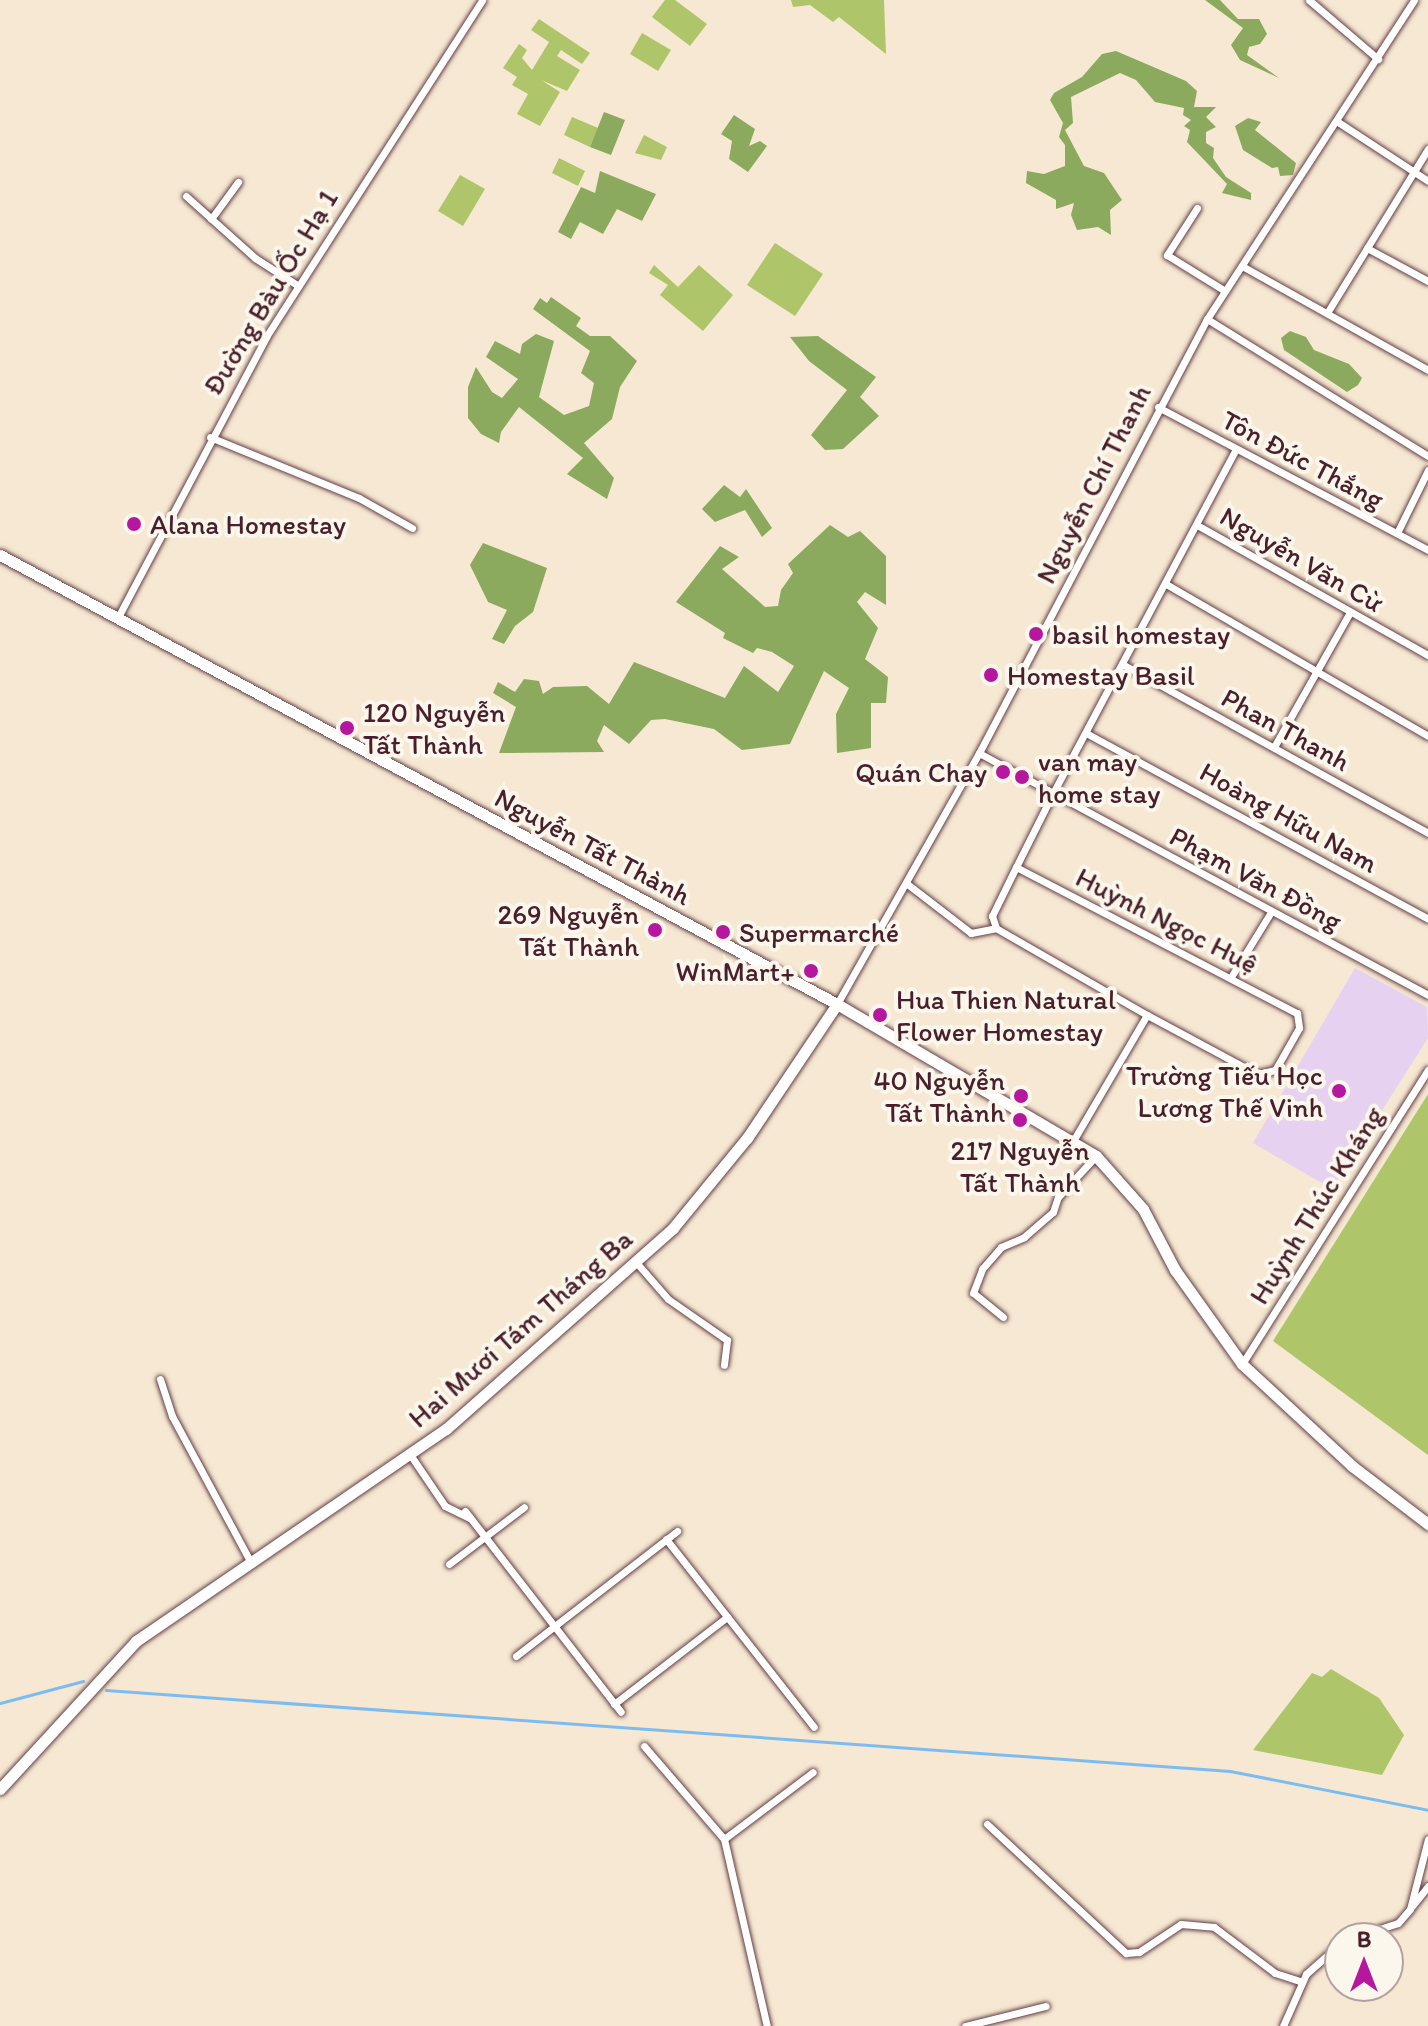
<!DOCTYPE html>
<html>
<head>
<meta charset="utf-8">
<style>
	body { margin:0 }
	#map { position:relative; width:1428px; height:2026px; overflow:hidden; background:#f6e8d2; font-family:Itim,sans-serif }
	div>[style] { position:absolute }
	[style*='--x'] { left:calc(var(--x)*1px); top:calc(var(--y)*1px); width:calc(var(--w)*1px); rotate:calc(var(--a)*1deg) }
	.built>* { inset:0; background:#e6d2f0 }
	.green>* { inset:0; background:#afc56a }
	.forest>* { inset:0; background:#8baa5e }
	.stream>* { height:3px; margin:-1.5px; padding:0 1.5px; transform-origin:1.5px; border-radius:1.5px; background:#7cbcf1 }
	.roads { filter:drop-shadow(0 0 2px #643d44) drop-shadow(0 0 2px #643d44) }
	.street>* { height:7px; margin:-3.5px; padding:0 3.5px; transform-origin:3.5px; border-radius:3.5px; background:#fff }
	.secondary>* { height:11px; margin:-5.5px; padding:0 5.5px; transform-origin:5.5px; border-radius:5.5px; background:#fff }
	.dots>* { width:22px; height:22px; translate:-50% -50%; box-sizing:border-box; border:4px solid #fbf7ec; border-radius:50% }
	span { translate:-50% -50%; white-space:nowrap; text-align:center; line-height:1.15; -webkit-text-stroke:8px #fbf7ec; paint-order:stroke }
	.street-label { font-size:28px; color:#4a1f2b }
	.poi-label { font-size:28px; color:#4a1f2b }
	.left { translate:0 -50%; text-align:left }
	.right { translate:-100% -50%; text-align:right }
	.north { position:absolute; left:1324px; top:1922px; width:80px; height:80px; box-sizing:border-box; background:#fbf7ec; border:2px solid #b4a19f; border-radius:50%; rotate:0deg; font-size:22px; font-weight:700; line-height:32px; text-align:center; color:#4a1f2b }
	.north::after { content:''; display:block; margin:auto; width:28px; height:36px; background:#b5179e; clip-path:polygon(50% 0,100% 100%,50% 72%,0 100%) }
</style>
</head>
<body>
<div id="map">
	<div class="built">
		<div style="clip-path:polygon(1355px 968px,1427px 1007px,1428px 1038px,1332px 1189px,1253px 1143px)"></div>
	</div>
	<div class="green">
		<div style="clip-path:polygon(665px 0,675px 0,707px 24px,690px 46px,652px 17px)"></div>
		<div style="clip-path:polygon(791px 0,884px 0,886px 54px,839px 17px,833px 22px,810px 5px,793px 7px)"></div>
		<div style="clip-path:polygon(539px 19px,590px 53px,582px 64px,561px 50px,557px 56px,580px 70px,567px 91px,541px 80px,560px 92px,540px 126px,517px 114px,528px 94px,512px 85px,517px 77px,503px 68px,519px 44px,527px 50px,522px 58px,532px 70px,549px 42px,531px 30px)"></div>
		<div style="clip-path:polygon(642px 33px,671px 50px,658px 71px,630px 54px)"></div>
		<div style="clip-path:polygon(572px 117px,598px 128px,590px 147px,564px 135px)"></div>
		<div style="clip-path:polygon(644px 135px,667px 147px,661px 160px,635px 153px)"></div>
		<div style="clip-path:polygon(559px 158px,585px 171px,578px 186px,552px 173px)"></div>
		<div style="clip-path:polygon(460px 175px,485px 189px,463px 226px,438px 211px)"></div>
		<div style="clip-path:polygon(775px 243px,823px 274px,795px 316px,747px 285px)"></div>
		<div style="clip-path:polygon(654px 265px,678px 287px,699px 265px,733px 295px,703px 331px,660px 295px,668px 285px,649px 273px)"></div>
		<div style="clip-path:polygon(1428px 1094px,1428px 1455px,1273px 1341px)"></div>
		<div style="clip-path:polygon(1331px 1669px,1379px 1698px,1404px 1735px,1382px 1775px,1253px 1750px,1312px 1673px,1322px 1677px)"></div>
	</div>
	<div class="forest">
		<div style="clip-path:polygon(1205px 0,1220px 0,1238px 19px,1259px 19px,1267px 34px,1260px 44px,1249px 47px,1247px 55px,1279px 78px,1240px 60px,1231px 45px,1243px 28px)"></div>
		<div style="clip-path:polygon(1116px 51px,1186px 81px,1197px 91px,1194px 107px,1216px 107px,1206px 117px,1216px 127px,1206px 132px,1206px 143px,1214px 148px,1213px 158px,1226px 177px,1251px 193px,1251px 200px,1222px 193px,1227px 184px,1187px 142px,1190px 130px,1184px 126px,1191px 120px,1183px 115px,1184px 108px,1155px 102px,1136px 80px,1120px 73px,1071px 97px,1073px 123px,1065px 130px,1084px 166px,1104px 173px,1122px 200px,1110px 210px,1111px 235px,1098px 227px,1077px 230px,1071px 215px,1074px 203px,1056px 209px,1056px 200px,1026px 183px,1027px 171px,1044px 174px,1065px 166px,1065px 145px,1059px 137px,1063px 123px,1050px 100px,1054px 93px,1082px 77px,1102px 54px)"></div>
		<div style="clip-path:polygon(604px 112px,625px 120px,611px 155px,590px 147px)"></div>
		<div style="clip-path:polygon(734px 115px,755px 129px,749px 146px,760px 141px,767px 146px,748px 172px,729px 159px,732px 141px,721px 134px)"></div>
		<div style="clip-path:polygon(1248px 118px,1261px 122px,1255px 130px,1296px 163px,1293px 175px,1280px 176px,1278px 167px,1272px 168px,1243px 150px,1235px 126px)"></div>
		<div style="clip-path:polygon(600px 171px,656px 194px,642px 221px,617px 209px,603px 234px,580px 222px,571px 239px,558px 232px,581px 187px,595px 193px)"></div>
		<div style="clip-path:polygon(551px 297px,581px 318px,576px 326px,590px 336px,610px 336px,637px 361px,620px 387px,612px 419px,584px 443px,614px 478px,607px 499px,567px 474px,583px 458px,519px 407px,501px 432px,499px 443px,481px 434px,468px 418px,468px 387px,476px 367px,492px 392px,502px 398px,518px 379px,486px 357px,495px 341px,520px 354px,522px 344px,536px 334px,554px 341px,539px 397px,564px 415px,589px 406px,594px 383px,581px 373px,590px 351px,533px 309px,540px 298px,547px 303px)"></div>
		<div style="clip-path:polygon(1290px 331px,1306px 337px,1314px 350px,1349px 364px,1362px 378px,1358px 385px,1347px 392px,1284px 350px,1281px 338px)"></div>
		<div style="clip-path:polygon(818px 336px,876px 377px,860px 397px,879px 416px,843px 449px,825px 450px,811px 435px,847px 390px,809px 361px,790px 337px)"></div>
		<div style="clip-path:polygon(724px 485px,740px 497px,746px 489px,772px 528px,762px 537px,745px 510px,715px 522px,702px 509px)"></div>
		<div style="clip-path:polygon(830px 525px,848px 537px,860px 531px,886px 556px,886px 605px,865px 592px,857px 602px,878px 628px,865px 659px,888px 677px,886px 703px,871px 703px,871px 748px,837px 753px,836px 714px,849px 688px,824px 671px,790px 744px,742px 750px,714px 729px,665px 719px,651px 720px,629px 744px,604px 725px,597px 741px,604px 752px,499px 753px,516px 707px,493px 693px,498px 682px,515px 692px,524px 679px,539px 681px,543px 694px,553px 687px,587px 686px,609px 704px,634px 662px,725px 698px,744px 666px,778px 692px,794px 666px,772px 652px,757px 648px,753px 653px,723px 638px,725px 633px,676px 602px,720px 546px,739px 557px,722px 569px,765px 607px,778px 606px,781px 590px,793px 573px,788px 564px)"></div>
		<div style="clip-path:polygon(483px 543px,547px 568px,533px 612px,515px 626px,504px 644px,492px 639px,507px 610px,488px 602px,470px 565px)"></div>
	</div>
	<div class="stream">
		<div style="--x:106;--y:1690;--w:1127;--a:4.12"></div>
		<div style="--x:1230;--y:1771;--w:202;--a:11.1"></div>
		<div style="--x:0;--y:1703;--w:86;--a:-14.8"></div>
	</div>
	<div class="roads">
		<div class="street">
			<div style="--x:1309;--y:0;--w:91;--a:40.5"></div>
			<div style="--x:1338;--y:122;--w:108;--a:33.2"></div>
			<div style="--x:186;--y:196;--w:93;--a:41.9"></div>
			<div style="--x:255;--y:258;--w:50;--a:32.7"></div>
			<div style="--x:1197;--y:208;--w:56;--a:122.6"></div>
			<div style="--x:1167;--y:255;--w:68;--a:31.8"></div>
			<div style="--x:211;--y:219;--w:46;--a:-53.9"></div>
			<div style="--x:1367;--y:248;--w:69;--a:28.4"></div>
			<div style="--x:1242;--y:266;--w:213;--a:29.2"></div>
			<div style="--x:1327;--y:313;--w:193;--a:-58.4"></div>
			<div style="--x:1207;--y:319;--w:260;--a:31.8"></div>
			<div style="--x:1158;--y:407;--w:306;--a:27.9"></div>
			<div style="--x:210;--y:437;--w:161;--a:22.3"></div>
			<div style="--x:359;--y:498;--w:61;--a:29.5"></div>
			<div style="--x:1197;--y:525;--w:265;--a:29.4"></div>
			<div style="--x:1397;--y:533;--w:70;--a:-63.8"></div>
			<div style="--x:1166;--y:584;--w:303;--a:30.1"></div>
			<div style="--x:117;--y:619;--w:319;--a:-62.1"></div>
			<div style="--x:266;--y:337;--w:400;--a:-57.3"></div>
			<div style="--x:1122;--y:664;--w:350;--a:28.9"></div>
			<div style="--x:1086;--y:733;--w:389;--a:28.5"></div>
			<div style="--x:1274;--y:747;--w:155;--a:-60.6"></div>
			<div style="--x:979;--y:753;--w:510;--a:28.32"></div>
			<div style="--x:1016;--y:867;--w:317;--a:27.5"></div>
			<div style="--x:1297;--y:1013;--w:15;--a:82"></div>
			<div style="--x:1299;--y:1028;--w:48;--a:119.7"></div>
			<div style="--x:1275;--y:1070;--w:18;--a:167"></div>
			<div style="--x:1257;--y:1074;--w:125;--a:-151.8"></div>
			<div style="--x:1147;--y:1015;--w:174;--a:-150.1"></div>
			<div style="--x:996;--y:928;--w:13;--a:-108"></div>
			<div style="--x:992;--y:916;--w:55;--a:-63.9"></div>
			<div style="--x:1016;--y:867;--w:83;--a:-63.4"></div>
			<div style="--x:1053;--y:793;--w:390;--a:-62"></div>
			<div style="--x:906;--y:883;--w:82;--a:37.6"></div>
			<div style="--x:971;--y:933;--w:25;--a:-11"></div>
			<div style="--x:1231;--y:977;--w:76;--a:-58.4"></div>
			<div style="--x:837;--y:1004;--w:288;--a:-60.5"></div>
			<div style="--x:979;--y:753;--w:490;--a:-62.3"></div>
			<div style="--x:1207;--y:319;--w:380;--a:-57"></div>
			<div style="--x:1073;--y:1141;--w:146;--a:-59.6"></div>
			<div style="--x:635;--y:1261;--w:50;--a:49"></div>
			<div style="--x:668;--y:1299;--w:72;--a:34.8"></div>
			<div style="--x:727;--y:1340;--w:25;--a:97"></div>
			<div style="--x:1003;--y:1317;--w:38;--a:-141"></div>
			<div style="--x:973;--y:1293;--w:26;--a:-69"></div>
			<div style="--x:982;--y:1269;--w:29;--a:-49"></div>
			<div style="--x:1001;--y:1247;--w:25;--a:-23"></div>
			<div style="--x:1024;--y:1237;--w:38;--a:-41"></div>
			<div style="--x:1053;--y:1212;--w:16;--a:-72"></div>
			<div style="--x:1058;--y:1197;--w:56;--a:-47.2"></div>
			<div style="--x:1242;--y:1364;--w:348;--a:-57.7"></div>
			<div style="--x:160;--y:1379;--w:39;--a:72"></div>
			<div style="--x:172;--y:1416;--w:162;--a:61.7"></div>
			<div style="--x:409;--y:1453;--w:64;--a:55.8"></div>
			<div style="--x:445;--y:1506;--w:28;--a:26"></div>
			<div style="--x:465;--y:1511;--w:254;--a:52.2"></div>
			<div style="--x:666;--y:1539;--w:239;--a:51.8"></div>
			<div style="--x:449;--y:1564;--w:94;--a:-37.2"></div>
			<div style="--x:516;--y:1656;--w:204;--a:-37.8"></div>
			<div style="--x:614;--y:1704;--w:143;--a:-37.6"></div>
			<div style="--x:644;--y:1746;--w:123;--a:49.3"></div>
			<div style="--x:724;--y:1839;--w:192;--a:77.1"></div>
			<div style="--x:987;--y:1824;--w:190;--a:42.9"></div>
			<div style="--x:1126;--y:1953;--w:13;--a:-4"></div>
			<div style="--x:1139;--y:1952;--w:50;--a:-33.7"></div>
			<div style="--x:1181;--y:1924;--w:33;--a:5"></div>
			<div style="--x:1214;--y:1927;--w:76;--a:37"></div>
			<div style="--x:1275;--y:1973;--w:28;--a:18"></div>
			<div style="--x:724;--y:1839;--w:111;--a:-37"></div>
			<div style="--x:1412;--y:1906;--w:26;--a:-51"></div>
			<div style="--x:1352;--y:1938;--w:48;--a:-18.1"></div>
			<div style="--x:1398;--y:1923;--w:18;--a:-49"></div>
			<div style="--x:1410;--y:1909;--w:72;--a:-75.6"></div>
			<div style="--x:965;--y:2026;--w:83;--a:-13.9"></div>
			<div style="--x:1283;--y:2026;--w:57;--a:-66.1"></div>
			<div style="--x:1306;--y:1974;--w:45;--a:-41.4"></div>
		</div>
		<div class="secondary">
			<div style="--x:0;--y:555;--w:950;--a:28.21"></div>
			<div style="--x:837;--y:1004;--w:300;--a:30.4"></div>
			<div style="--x:1096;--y:1156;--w:71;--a:48.4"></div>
			<div style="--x:1143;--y:1209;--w:69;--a:62.3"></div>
			<div style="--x:1175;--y:1270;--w:115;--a:54.5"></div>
			<div style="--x:1242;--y:1364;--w:150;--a:42.8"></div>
			<div style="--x:1352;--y:1466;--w:96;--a:37.3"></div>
			<div style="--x:0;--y:1789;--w:201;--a:-47.4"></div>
			<div style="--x:136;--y:1641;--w:376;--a:-34.4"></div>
			<div style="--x:446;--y:1429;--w:303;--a:-41.5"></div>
			<div style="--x:673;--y:1228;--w:117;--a:-50.6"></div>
			<div style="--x:747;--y:1138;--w:161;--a:-56.1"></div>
		</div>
	</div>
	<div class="dots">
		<div style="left:134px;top:524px;background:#b5179e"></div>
		<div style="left:1036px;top:634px;background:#b5179e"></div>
		<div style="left:991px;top:675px;background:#b5179e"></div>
		<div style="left:347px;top:728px;background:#b5179e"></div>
		<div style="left:1003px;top:772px;background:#b5179e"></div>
		<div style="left:1022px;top:777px;background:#b5179e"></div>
		<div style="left:655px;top:930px;background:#b5179e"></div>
		<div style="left:723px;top:932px;background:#b5179e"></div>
		<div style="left:811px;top:971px;background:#b5179e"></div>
		<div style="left:880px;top:1015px;background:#b5179e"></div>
		<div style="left:1339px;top:1091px;background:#b5179e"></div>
		<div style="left:1021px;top:1096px;background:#b5179e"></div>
		<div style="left:1020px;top:1120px;background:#b5179e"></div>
	</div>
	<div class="street-label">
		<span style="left:270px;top:292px;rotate:-59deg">Đường Bàu Ốc Hạ 1</span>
		<span style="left:1303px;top:459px;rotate:28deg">Tôn Đức Thắng</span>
		<span style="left:1093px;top:484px;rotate:-63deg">Nguyễn Chí Thanh</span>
		<span style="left:1302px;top:559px;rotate:30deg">Nguyễn Văn Cừ</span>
		<span style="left:1286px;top:729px;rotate:29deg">Phan Thanh</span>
		<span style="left:1289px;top:817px;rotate:29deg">Hoàng Hữu Nam</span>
		<span style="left:593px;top:846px;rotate:28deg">Nguyễn Tất Thành</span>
		<span style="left:1256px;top:878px;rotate:28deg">Phạm Văn Đồng</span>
		<span style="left:1167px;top:920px;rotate:27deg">Huỳnh Ngọc Huệ</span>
		<span style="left:1316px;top:1205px;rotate:-58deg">Huỳnh Thúc Kháng</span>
		<span style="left:520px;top:1328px;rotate:-41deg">Hai Mươi Tám Tháng Ba</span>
	</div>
	<div class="poi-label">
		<span class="left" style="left:150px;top:524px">Alana Homestay</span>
		<span class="left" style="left:1052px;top:634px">basil homestay</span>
		<span class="left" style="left:1007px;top:675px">Homestay Basil</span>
		<span class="left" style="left:363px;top:728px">120 Nguyễn<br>Tất Thành</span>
		<span class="left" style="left:1038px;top:777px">van may<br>home stay</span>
		<span class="right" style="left:987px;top:772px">Quán Chay</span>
		<span class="right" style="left:639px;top:930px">269 Nguyễn<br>Tất Thành</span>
		<span class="left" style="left:739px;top:932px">Supermarché</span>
		<span class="right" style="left:795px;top:971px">WinMart+</span>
		<span class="left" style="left:896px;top:1015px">Hua Thien Natural<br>Flower Homestay</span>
		<span class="right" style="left:1323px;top:1091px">Trường Tiếu Học<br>Lương Thế Vinh</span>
		<span class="right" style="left:1005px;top:1096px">40 Nguyễn<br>Tất Thành</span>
		<span style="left:1020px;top:1166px">217 Nguyễn<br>Tất Thành</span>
	</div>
	<div class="north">B</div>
</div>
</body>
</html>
